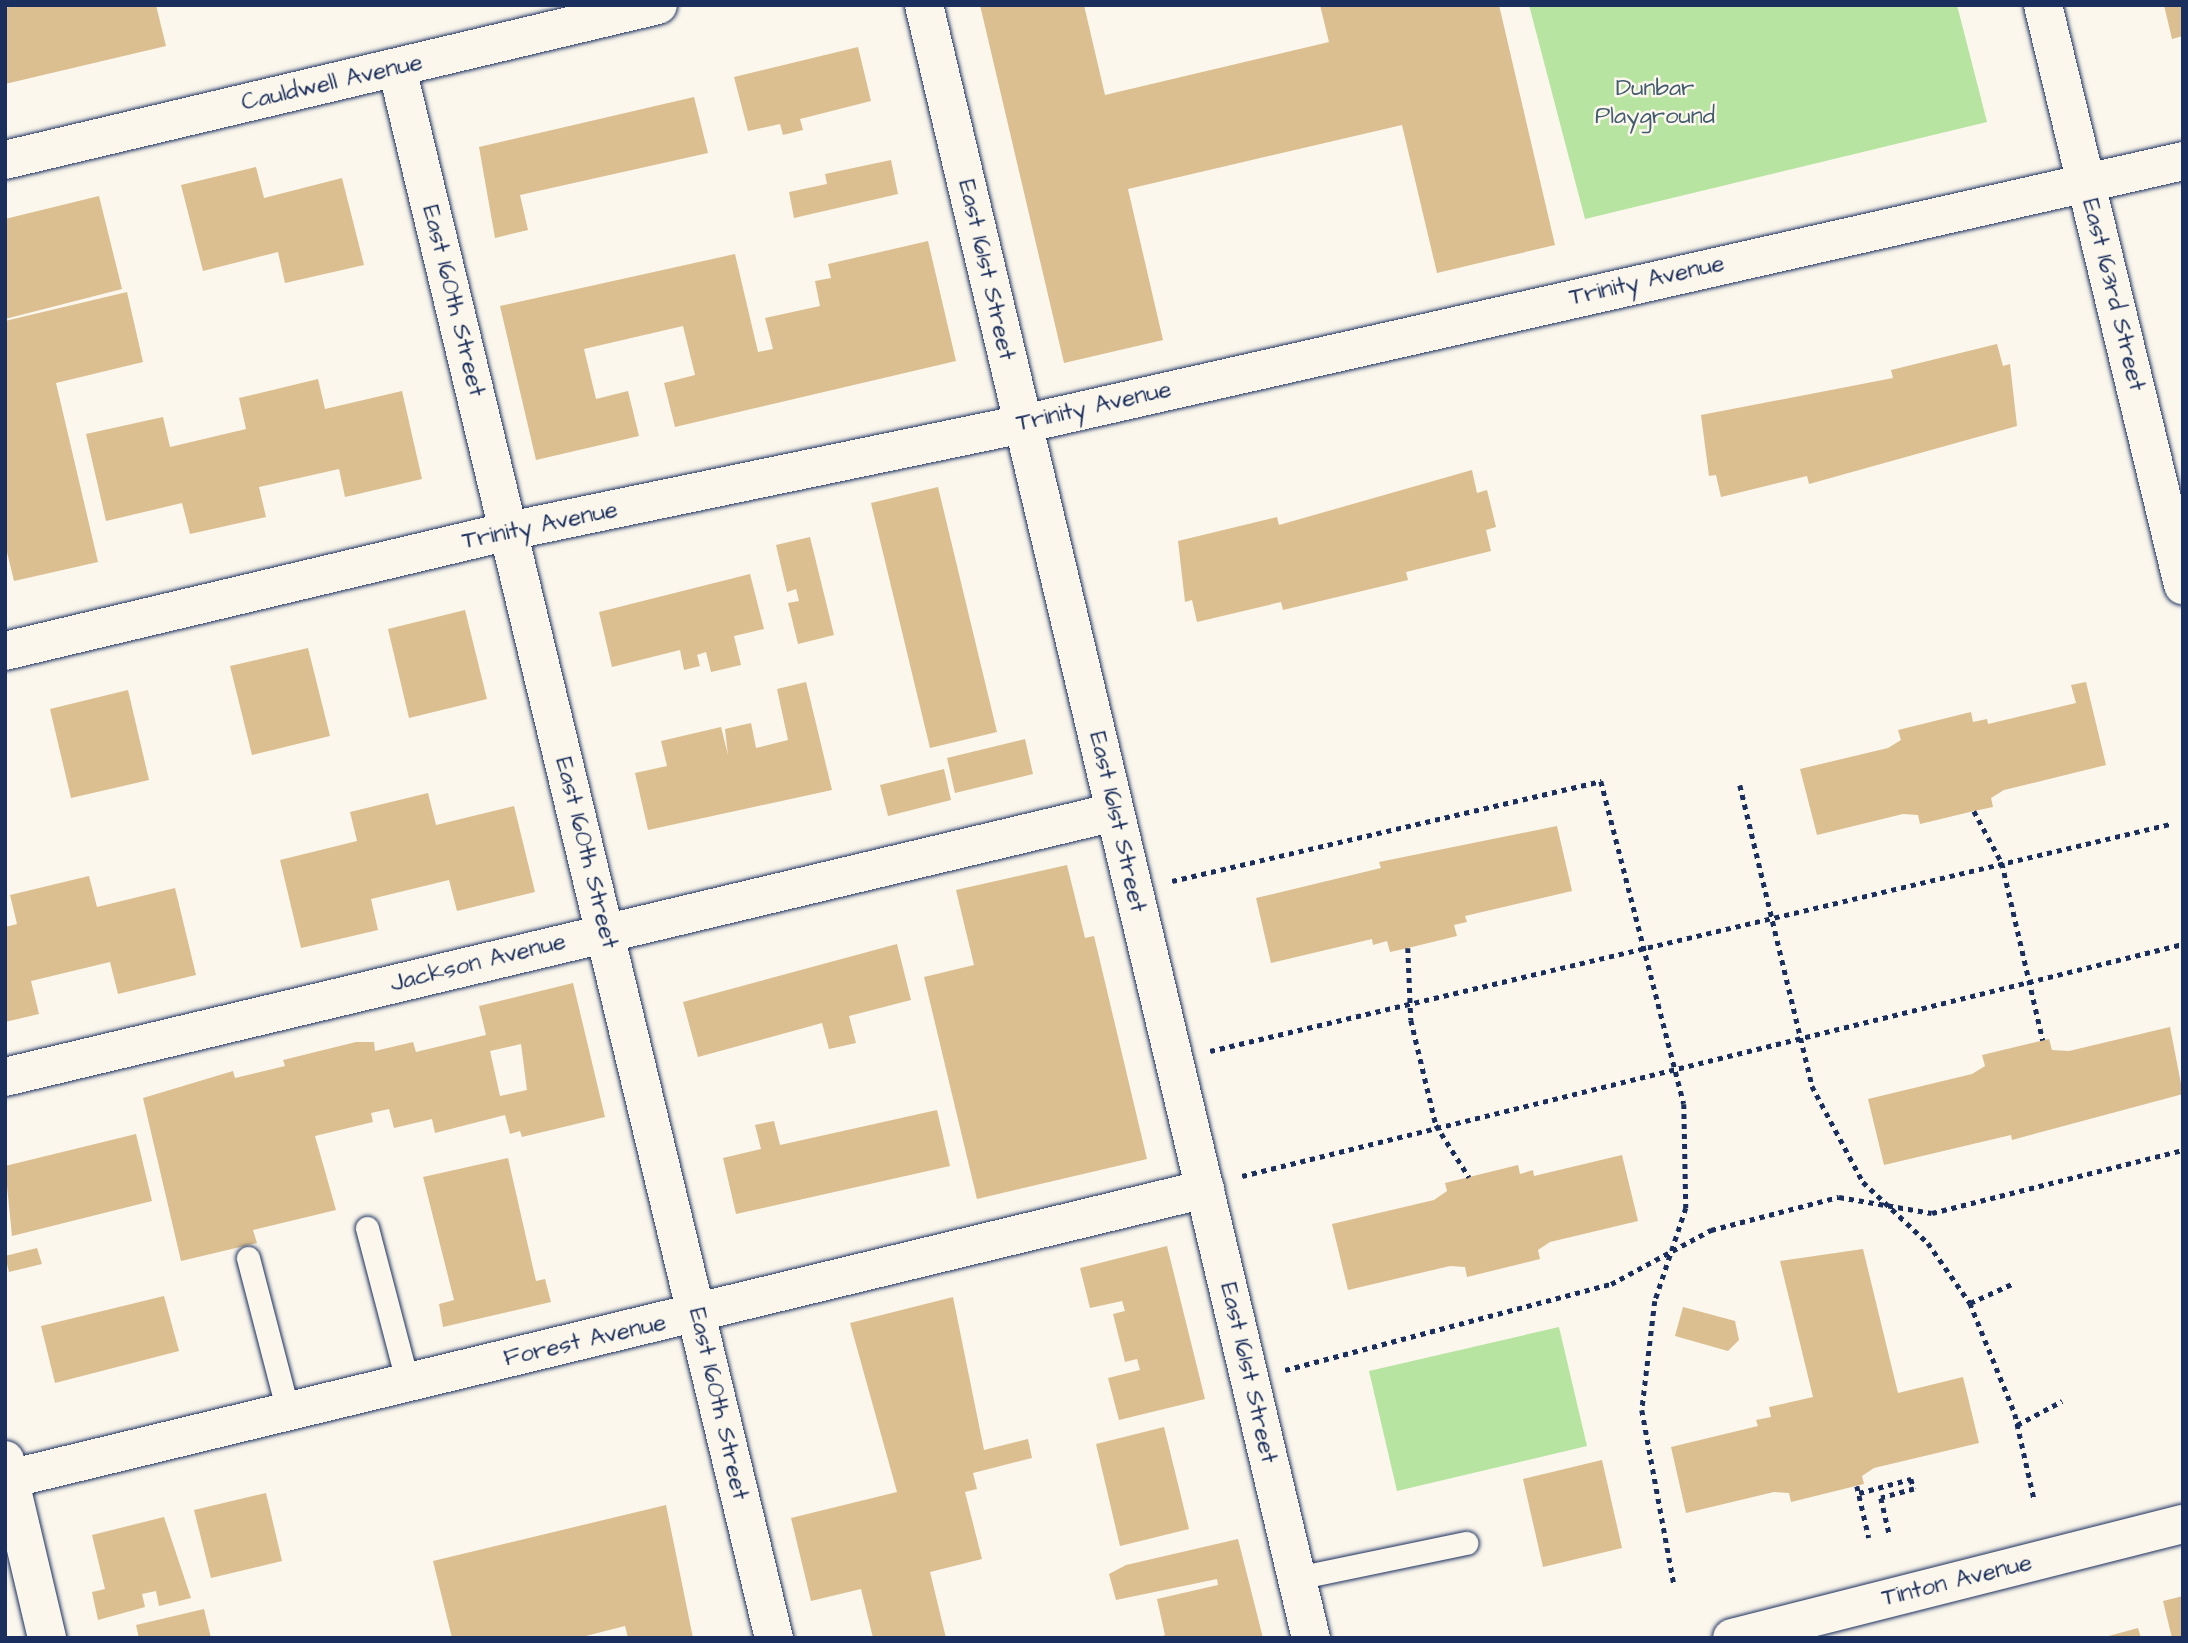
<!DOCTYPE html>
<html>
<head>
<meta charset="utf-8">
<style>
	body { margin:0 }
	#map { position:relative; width:2188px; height:1643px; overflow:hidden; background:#fbf7ec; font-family:"Architects Daughter",sans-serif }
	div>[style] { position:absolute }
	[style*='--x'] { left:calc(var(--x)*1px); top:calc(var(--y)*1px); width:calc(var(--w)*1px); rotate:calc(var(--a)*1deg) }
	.green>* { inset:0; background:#b8e4a1 }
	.building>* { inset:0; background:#dbbf90 }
	.path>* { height:4.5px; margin-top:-2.25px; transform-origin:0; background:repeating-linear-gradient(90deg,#1b2f5e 0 5px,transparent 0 10px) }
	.roads { filter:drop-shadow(0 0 2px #1b2f5e) drop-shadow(0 0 2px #1b2f5e) }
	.lane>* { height:23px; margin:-11.5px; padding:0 11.5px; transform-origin:11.5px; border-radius:11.5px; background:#fbf7ec }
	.street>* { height:38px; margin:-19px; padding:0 19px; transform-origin:19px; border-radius:19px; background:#fbf7ec }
	.secondary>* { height:38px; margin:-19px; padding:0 19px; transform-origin:19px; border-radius:19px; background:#fbf7ec }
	span { translate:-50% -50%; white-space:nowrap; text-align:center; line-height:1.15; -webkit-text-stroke:5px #fbf7ec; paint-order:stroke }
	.street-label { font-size:24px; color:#1b2f5e }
	.park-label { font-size:24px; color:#425c6f }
	.frame { position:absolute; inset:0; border:7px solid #1b2f5e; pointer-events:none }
</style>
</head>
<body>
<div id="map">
	<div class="green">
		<div style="clip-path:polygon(1529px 5px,1957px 5px,1987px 122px,1585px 219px)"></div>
		<div style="clip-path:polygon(1559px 1327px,1587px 1446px,1397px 1491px,1369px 1371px)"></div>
	</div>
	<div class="building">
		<div style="clip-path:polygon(18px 5px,156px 5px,166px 46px,5px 84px,5px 8px)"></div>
		<div style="clip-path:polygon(980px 5px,1084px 5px,1105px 95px,1329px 42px,1320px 5px,1499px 5px,1555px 245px,1437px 273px,1402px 125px,1128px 189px,1163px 340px,1064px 363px)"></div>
		<div style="clip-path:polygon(2164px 5px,2183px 5px,2183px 36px,2172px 39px)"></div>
		<div style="clip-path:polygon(858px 47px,871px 101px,800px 119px,803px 130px,783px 135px,780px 124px,748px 131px,734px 77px)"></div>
		<div style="clip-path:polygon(694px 97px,708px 153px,520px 195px,528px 230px,495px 238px,479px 147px)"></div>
		<div style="clip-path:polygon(891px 160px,898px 194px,794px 218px,789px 192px,827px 184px,825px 174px)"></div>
		<div style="clip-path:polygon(256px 167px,264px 198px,342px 178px,364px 265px,285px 283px,278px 252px,203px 271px,181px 185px)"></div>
		<div style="clip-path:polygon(99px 196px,122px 289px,5px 319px,5px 219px)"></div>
		<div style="clip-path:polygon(928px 241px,956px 361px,675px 427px,664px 383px,695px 375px,683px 326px,584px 349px,596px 399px,628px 391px,639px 436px,536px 460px,500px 306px,735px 254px,758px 352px,773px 349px,765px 318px,820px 306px,815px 281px,831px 278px,828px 264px)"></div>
		<div style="clip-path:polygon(127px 292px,143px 362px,56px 383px,98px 562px,14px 581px,5px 544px,5px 321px)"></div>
		<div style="clip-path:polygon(1997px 344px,2003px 366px,2010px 364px,2017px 426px,1809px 484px,1807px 476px,1721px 497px,1716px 475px,1709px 476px,1701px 415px,1893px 378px,1891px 370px)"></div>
		<div style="clip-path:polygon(318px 379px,325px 409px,402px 391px,422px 479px,345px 497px,339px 469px,259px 487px,266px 517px,190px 534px,182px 503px,106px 521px,86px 434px,163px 417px,170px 447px,246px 429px,239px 398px)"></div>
		<div style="clip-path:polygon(1472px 470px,1477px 493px,1487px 490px,1496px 527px,1486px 530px,1491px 551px,1406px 572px,1408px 580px,1283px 610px,1281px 602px,1197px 622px,1192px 600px,1185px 602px,1178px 541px,1277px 517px,1279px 525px)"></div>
		<div style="clip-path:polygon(938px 487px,997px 732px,930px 748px,871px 503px)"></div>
		<div style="clip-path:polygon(810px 537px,834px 635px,798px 644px,788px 603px,799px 601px,796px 589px,787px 592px,776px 545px)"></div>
		<div style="clip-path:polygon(750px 574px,764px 629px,734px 636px,741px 665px,711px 672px,706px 652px,697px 655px,700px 666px,684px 670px,680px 650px,612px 667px,599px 612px)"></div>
		<div style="clip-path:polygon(465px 610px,487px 699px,409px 718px,388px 629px)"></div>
		<div style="clip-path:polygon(308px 648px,330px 736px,252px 755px,230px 666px)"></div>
		<div style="clip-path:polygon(806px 682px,832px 790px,648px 830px,635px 773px,667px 766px,661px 741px,721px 727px,728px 755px,725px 729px,751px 723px,756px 748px,788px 740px,777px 689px)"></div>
		<div style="clip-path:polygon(2086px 682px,2106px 765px,2004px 790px,1991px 798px,1993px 807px,1974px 811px,1920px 824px,1918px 815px,1903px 814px,1817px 835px,1800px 769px,1888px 748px,1901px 740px,1898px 730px,1971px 712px,1973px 722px,1987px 719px,1988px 724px,2076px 703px,2071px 685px)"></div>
		<div style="clip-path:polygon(128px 690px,149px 780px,71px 798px,50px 709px)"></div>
		<div style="clip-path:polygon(1025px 739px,1033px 774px,955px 793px,947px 758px)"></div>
		<div style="clip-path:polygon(944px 769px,951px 800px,888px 816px,880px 785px)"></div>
		<div style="clip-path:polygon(428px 793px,436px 825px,514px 806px,535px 892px,457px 911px,449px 880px,371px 899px,378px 930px,301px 948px,280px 860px,357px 841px,350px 812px)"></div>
		<div style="clip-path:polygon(1557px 826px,1572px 891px,1465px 916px,1467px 922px,1454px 925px,1457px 936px,1408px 948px,1390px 952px,1387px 941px,1373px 945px,1372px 939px,1271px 963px,1256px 898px,1381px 868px,1379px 862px)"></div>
		<div style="clip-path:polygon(1067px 865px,1085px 938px,1094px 936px,1147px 1159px,977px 1199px,924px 977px,974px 965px,956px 890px)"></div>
		<div style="clip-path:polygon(89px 876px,97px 907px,175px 888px,196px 975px,118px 994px,110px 962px,31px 981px,39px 1014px,5px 1022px,5px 927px,17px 924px,10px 895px)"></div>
		<div style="clip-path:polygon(897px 944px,911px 1000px,849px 1016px,856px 1043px,829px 1049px,822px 1023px,698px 1057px,683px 1002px)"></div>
		<div style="clip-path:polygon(evenodd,573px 983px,605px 1117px,522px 1137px,520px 1131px,510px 1134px,505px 1115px,435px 1133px,432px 1119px,394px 1128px,389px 1109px,371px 1113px,373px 1122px,315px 1136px,336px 1210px,253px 1230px,257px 1243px,181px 1261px,143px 1098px,233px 1071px,235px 1078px,285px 1066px,283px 1060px,356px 1042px,374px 1042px,375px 1051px,413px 1042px,416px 1052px,486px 1035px,479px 1006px,573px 983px,521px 1044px,527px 1090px,500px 1096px,490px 1051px,521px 1044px)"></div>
		<div style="clip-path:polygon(2170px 1027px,2183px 1094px,2012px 1140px,2011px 1135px,1884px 1165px,1868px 1099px,1972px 1074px,1985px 1066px,1982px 1055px,2049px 1039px,2052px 1050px,2069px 1051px)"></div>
		<div style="clip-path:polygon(937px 1110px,950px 1166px,736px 1214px,723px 1158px,761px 1149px,755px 1125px,774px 1121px,780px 1145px)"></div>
		<div style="clip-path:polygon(136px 1134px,152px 1201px,12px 1236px,5px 1166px)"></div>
		<div style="clip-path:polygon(1622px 1155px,1638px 1221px,1550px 1242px,1538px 1250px,1540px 1259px,1467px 1277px,1465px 1267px,1450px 1266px,1348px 1290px,1332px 1224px,1434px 1200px,1447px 1191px,1445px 1183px,1518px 1165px,1520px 1174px,1533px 1170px,1534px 1176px)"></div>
		<div style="clip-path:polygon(508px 1158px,536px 1281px,545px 1279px,551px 1302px,443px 1327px,439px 1304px,454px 1300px,423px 1177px)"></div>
		<div style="clip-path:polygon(1167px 1246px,1205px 1399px,1119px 1420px,1108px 1378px,1140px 1370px,1137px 1359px,1125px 1362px,1113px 1314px,1125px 1311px,1122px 1301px,1090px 1308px,1080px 1268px)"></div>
		<div style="clip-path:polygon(37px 1248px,42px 1264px,9px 1272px,5px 1256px)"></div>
		<div style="clip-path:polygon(1863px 1249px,1898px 1393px,1963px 1377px,1979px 1443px,1874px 1468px,1862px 1476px,1864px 1484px,1791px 1502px,1789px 1493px,1774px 1492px,1686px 1513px,1671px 1447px,1758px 1426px,1756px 1420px,1771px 1417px,1769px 1407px,1813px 1397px,1780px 1261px)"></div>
		<div style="clip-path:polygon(164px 1296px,179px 1351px,55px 1383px,41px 1326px)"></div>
		<div style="clip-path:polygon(953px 1297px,984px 1450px,1028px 1439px,1032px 1458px,973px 1473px,977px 1489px,965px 1492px,982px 1559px,930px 1572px,946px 1638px,873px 1638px,861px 1589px,811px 1601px,791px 1518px,897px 1492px,850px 1323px)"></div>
		<div style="clip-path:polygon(1683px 1307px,1735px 1321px,1739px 1340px,1728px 1351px,1675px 1336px)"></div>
		<div style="clip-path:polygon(1164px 1427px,1189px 1529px,1120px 1546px,1096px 1444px)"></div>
		<div style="clip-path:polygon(1602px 1460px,1622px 1548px,1543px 1567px,1523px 1479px)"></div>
		<div style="clip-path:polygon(266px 1493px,282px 1561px,211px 1578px,194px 1510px)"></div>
		<div style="clip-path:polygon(666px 1505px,693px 1638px,628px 1638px,625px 1626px,578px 1638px,452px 1638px,433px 1561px)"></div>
		<div style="clip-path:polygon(164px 1517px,191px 1598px,159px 1606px,156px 1591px,142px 1594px,145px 1607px,98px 1620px,92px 1592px,105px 1589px,92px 1535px)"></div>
		<div style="clip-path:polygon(1238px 1539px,1263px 1638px,1159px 1638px,1165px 1635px,1157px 1599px,1218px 1585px,1217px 1579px,1116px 1600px,1109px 1574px,1126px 1565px)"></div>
		<div style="clip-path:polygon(2183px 1596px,2183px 1638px,2172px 1638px,2163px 1601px)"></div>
		<div style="clip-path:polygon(204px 1609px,211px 1638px,139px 1638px,136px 1625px)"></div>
		<div style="clip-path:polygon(2138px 1628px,2141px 1638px,2105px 1638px,2105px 1637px)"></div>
	</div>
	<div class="path">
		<div style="--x:1740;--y:785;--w:309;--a:76.5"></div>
		<div style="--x:1812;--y:1086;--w:109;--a:62"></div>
		<div style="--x:1863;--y:1182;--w:89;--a:43.2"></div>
		<div style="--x:1928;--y:1243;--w:73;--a:55"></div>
		<div style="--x:1970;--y:1303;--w:120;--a:67.9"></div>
		<div style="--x:2015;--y:1414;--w:86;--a:77.3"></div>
		<div style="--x:1974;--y:811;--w:59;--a:61.7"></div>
		<div style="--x:2002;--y:863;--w:182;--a:77"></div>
		<div style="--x:1172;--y:881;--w:441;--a:-13.1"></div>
		<div style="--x:1601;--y:781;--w:333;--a:75.6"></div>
		<div style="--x:1684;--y:1104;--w:104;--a:88.9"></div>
		<div style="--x:1686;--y:1208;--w:98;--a:108.4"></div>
		<div style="--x:1655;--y:1301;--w:110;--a:96.8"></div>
		<div style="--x:1642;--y:1410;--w:177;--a:79.6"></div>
		<div style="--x:1408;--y:948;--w:72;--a:87.6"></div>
		<div style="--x:1411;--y:1020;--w:108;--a:76.6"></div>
		<div style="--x:1436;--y:1125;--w:62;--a:57.6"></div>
		<div style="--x:1210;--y:1051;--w:986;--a:-13.3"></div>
		<div style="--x:1242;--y:1176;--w:969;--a:-13.85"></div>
		<div style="--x:1970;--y:1303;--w:48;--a:-24.4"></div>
		<div style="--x:1285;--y:1370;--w:337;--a:-14.8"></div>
		<div style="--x:1611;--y:1284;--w:114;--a:-28.4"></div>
		<div style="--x:1711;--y:1230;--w:132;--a:-14.5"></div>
		<div style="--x:1839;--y:1197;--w:94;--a:9.8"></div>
		<div style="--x:1932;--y:1213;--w:259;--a:-14.1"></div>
		<div style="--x:2017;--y:1425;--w:51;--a:-28.1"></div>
		<div style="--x:1857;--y:1486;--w:53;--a:77"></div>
		<div style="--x:1859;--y:1493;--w:54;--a:-15.1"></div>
		<div style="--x:1911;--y:1479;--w:10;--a:73"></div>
		<div style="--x:1914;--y:1489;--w:34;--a:165"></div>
		<div style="--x:1881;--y:1498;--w:36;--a:77"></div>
	</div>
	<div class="roads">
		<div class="lane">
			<div style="--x:367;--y:1228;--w:161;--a:75.3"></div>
			<div style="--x:248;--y:1258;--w:159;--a:75.4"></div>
			<div style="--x:1297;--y:1578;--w:173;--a:-11.7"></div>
		</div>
		<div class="street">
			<div style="--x:924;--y:5;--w:1678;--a:76.67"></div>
			<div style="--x:397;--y:68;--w:1615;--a:76.5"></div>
			<div style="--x:5;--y:160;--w:671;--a:-13.35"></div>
			<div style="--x:5;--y:651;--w:518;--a:-13.39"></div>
			<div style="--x:509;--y:531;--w:525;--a:-11.76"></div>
			<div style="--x:1023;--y:424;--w:1189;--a:-12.77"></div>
			<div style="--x:5;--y:1077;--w:1141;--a:-13.43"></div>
			<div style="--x:5;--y:1460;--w:183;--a:76.7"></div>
			<div style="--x:5;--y:1480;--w:1235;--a:-13.63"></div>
			<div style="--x:1732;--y:1638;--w:465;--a:-14.2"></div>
		</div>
		<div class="secondary">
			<div style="--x:2043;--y:5;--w:597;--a:76.43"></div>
		</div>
	</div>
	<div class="street-label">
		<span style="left:332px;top:83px;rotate:-13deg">Cauldwell Avenue</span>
		<span style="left:986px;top:270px;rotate:77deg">East 161st Street</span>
		<span style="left:1647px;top:281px;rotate:-13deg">Trinity Avenue</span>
		<span style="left:2113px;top:295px;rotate:76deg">East 163rd Street</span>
		<span style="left:453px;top:301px;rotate:76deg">East 160th Street</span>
		<span style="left:1094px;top:407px;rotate:-13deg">Trinity Avenue</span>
		<span style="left:540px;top:526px;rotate:-12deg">Trinity Avenue</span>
		<span style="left:1117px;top:822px;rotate:77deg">East 161st Street</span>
		<span style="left:586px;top:853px;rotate:76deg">East 160th Street</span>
		<span style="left:478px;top:963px;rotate:-14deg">Jackson Avenue</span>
		<span style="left:585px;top:1341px;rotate:-13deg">Forest Avenue</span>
		<span style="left:1248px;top:1373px;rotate:77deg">East 161st Street</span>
		<span style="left:718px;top:1404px;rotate:77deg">East 160th Street</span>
		<span style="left:1957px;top:1581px;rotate:-14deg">Tinton Avenue</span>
	</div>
	<div class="park-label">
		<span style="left:1655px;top:103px">Dunbar<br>Playground</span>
	</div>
	<div class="frame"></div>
</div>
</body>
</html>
